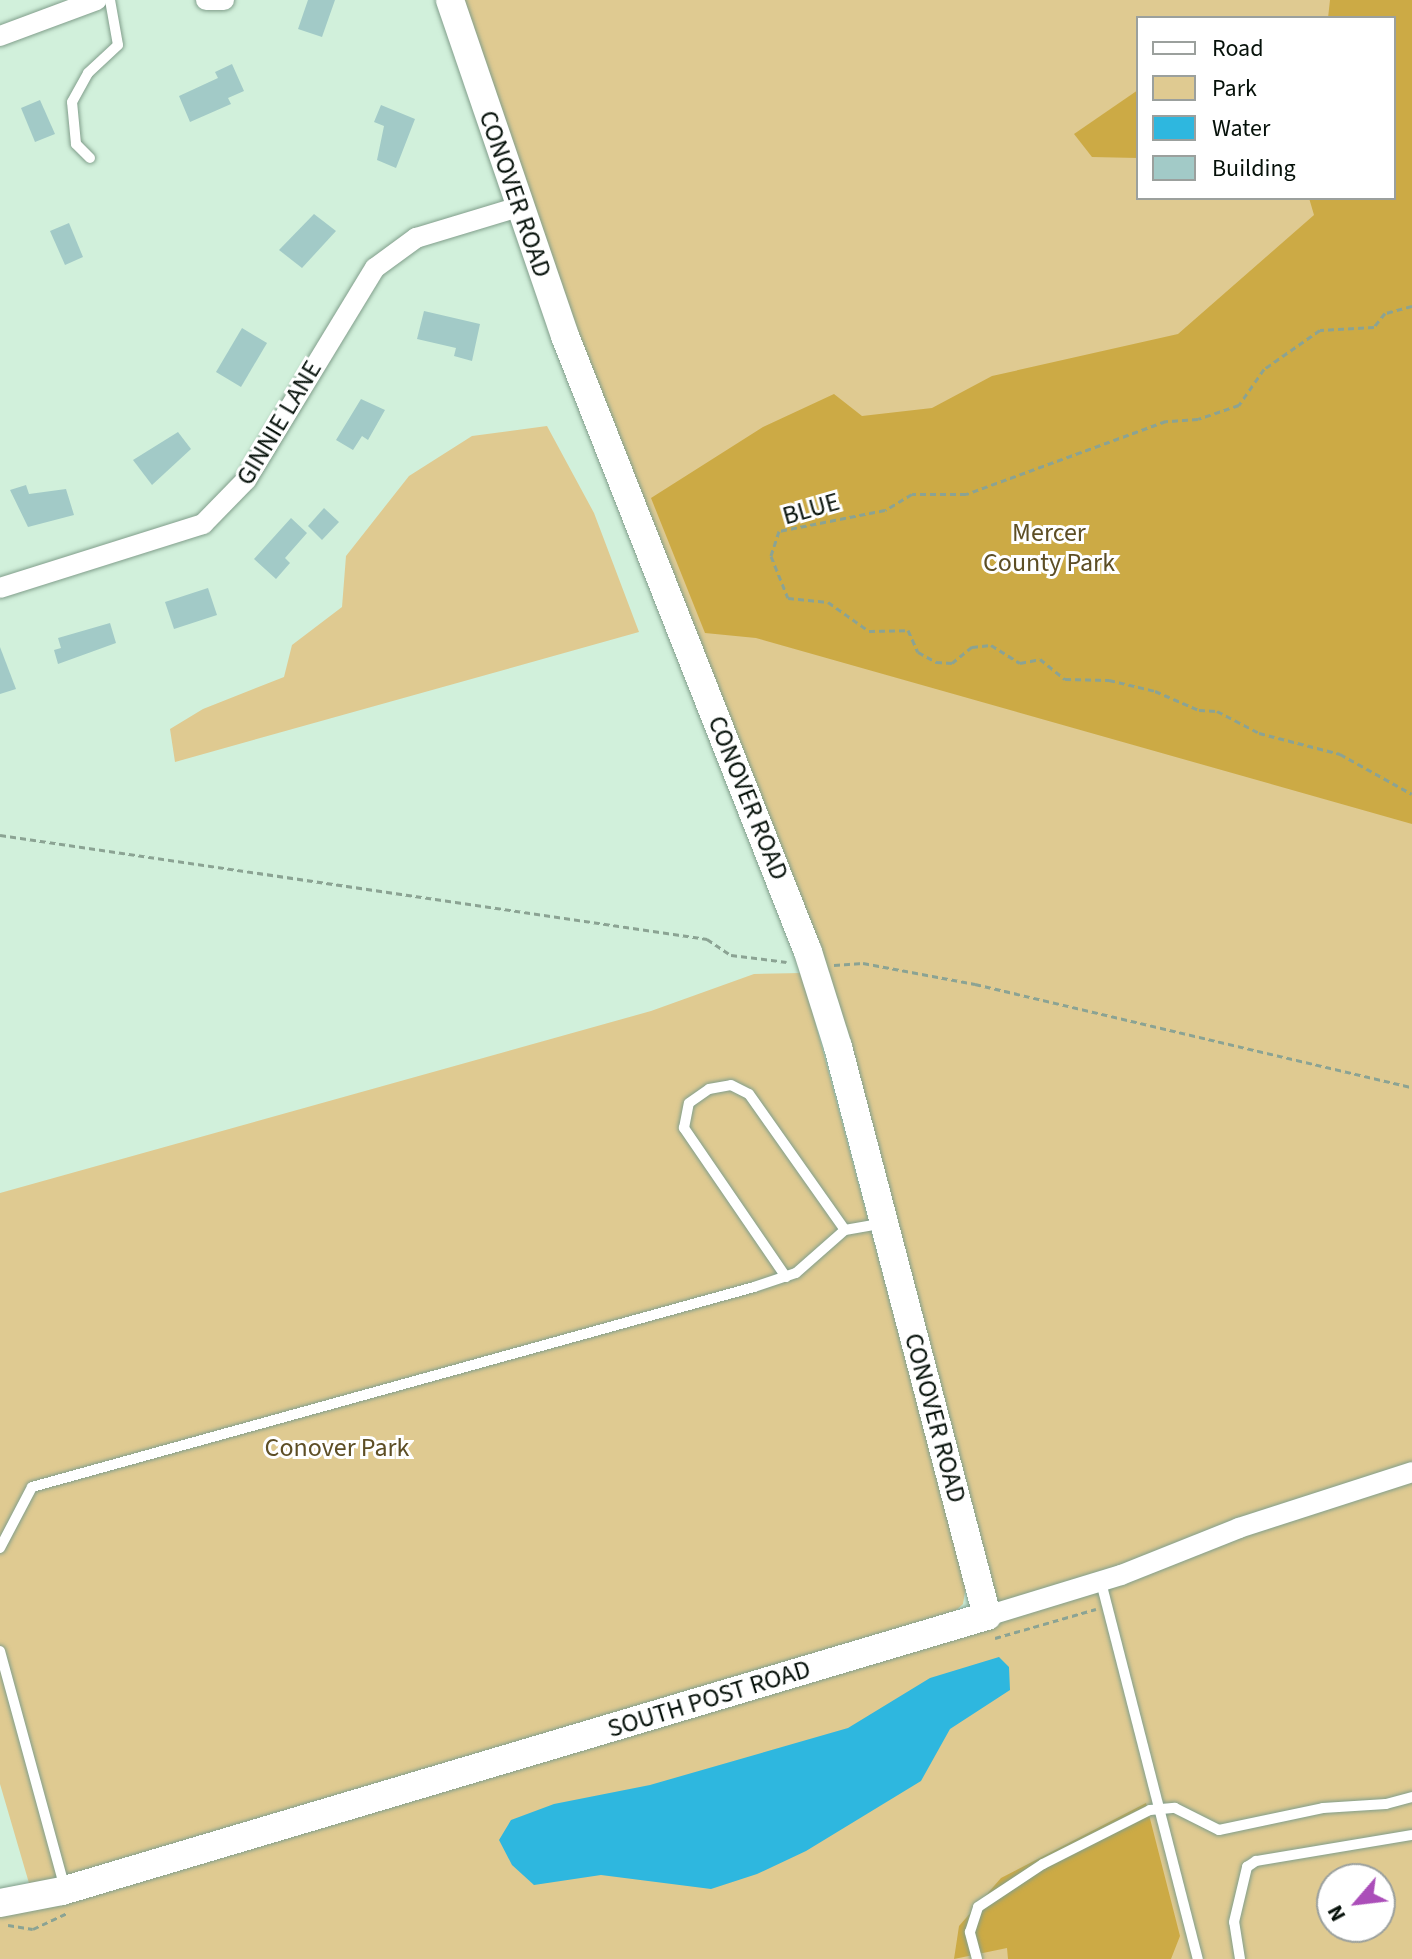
<!DOCTYPE html>
<html>
<head>
<meta charset="utf-8">
<style>
	body { margin:0 }
	#map { position:relative; width:1412px; height:1959px; overflow:hidden; background:#d1f0db; font-family:"Source Sans 3",sans-serif }
	div>[style] { position:absolute }
	[style*='--x'] { left:calc(var(--x)*1px); top:calc(var(--y)*1px); width:calc(var(--w)*1px); rotate:calc(var(--a)*1deg) }
	.green>* { inset:0; background:#dfca91 }
	.forest>* { inset:0; background:#ccaa45 }
	.water>* { inset:0; background:#2eb7df }
	.building>* { inset:0; background:#a2cac7 }
	.path>* { height:3px; margin-top:-1.5px; transform-origin:0; background:repeating-linear-gradient(90deg,#8ba393 0 6px,transparent 0 10px) }
	.roads { filter:drop-shadow(0 0 2px #819e8b) drop-shadow(0 0 2px #819e8b) }
	.lane>* { height:10px; margin:-5px; padding:0 5px; transform-origin:5px; border-radius:5px; background:#fff }
	.street>* { height:20px; margin:-10px; padding:0 10px; transform-origin:10px; border-radius:10px; background:#fff }
	.secondary>* { height:28px; margin:-14px; padding:0 14px; transform-origin:14px; border-radius:14px; background:#fff }
	span { translate:-50% -50%; white-space:nowrap; text-align:center; line-height:1.15; -webkit-text-stroke:6px #fff; paint-order:stroke }
	.street-label { font-size:26px; color:#06110a }
	.park-label { font-size:26px; color:#5d4e25 }
	.legend { position:absolute; left:1136px; top:16px; width:260px; height:184px; box-sizing:border-box; background:#fff; border:2px solid #9ba09d; margin:0; padding:10px 14px; list-style:none; font-size:24px; color:#06110a }
	.legend li { display:flex; align-items:center; gap:16px; height:40px }
	.legend b { width:40px; border:2px solid #9ba09d }
	.north { position:absolute; left:1316px; top:1863px; width:80px; height:80px; box-sizing:border-box; background:#fff; border:2px solid #9ba09d; border-radius:50%; rotate:242deg; font-size:22px; font-weight:700; line-height:32px; text-align:center; color:#06110a }
	.north::after { content:''; display:block; margin:auto; width:28px; height:36px; background:#ab4eb9; clip-path:polygon(50% 0,100% 100%,50% 72%,0 100%) }
</style>
</head>
<body>
<div id="map">
	<div class="green">
		<div style="clip-path:polygon(evenodd,460px 0,1412px 0,1412px 1959px,0 1959px,0 1913px,48px 1906px,996px 1626px,821px 963px,523px 189px,460px 0,1138px 18px,1394px 18px,1394px 198px,1138px 198px,1138px 18px,460px 0,1332px 1879px,1380px 1879px,1380px 1927px,1332px 1927px,1332px 1879px)"></div>
		<div style="clip-path:polygon(547px 426px,594px 513px,639px 632px,175px 762px,170px 729px,203px 709px,284px 677px,292px 645px,342px 607px,346px 556px,409px 476px,472px 436px)"></div>
		<div style="clip-path:polygon(802px 973px,966px 1586px,963px 1604px,950px 1616px,31px 1890px,0 1784px,0 1193px,651px 1011px,754px 974px)"></div>
	</div>
	<div class="forest">
		<div style="clip-path:polygon(1330px 0,1412px 0,1412px 824px,756px 638px,705px 633px,651px 498px,763px 427px,834px 394px,862px 416px,932px 408px,992px 376px,1178px 334px,1314px 215px,1309px 198px,1394px 198px,1394px 18px,1328px 18px)"></div>
		<div style="clip-path:polygon(1138px 90px,1138px 158px,1092px 157px,1074px 134px)"></div>
		<div style="clip-path:polygon(1146px 1803px,1180px 1936px,1171px 1959px,1008px 1959px,1007px 1948px,954px 1959px,959px 1926px,1001px 1878px)"></div>
	</div>
	<div class="water">
		<div style="clip-path:polygon(999px 1657px,1009px 1667px,1010px 1690px,950px 1729px,921px 1781px,806px 1851px,757px 1874px,711px 1889px,601px 1875px,534px 1885px,512px 1865px,499px 1840px,511px 1820px,554px 1804px,650px 1785px,848px 1728px,930px 1678px)"></div>
	</div>
	<div class="building">
		<div style="clip-path:polygon(308px 0,335px 0,322px 37px,298px 29px)"></div>
		<div style="clip-path:polygon(232px 64px,244px 91px,228px 98px,231px 104px,190px 122px,179px 96px,218px 78px,215px 72px)"></div>
		<div style="clip-path:polygon(40px 100px,55px 134px,35px 142px,21px 108px)"></div>
		<div style="clip-path:polygon(381px 105px,415px 119px,396px 168px,377px 160px,384px 126px,374px 122px)"></div>
		<div style="clip-path:polygon(314px 214px,336px 231px,302px 268px,279px 250px)"></div>
		<div style="clip-path:polygon(69px 223px,83px 257px,65px 265px,50px 231px)"></div>
		<div style="clip-path:polygon(424px 311px,480px 324px,472px 361px,454px 356px,456px 348px,417px 339px)"></div>
		<div style="clip-path:polygon(242px 328px,267px 343px,241px 387px,216px 372px)"></div>
		<div style="clip-path:polygon(361px 399px,385px 410px,368px 440px,362px 436px,353px 450px,336px 440px)"></div>
		<div style="clip-path:polygon(178px 432px,191px 449px,152px 485px,133px 460px)"></div>
		<div style="clip-path:polygon(26px 485px,29px 494px,66px 489px,74px 515px,28px 527px,10px 490px)"></div>
		<div style="clip-path:polygon(324px 508px,339px 522px,322px 540px,308px 526px)"></div>
		<div style="clip-path:polygon(291px 518px,307px 533px,285px 558px,290px 563px,276px 579px,254px 559px)"></div>
		<div style="clip-path:polygon(208px 588px,217px 615px,174px 629px,165px 602px)"></div>
		<div style="clip-path:polygon(110px 623px,116px 643px,58px 664px,54px 650px,61px 648px,58px 638px)"></div>
		<div style="clip-path:polygon(0 647px,16px 689px,0 694px)"></div>
	</div>
	<div class="path">
		<div style="--x:1412;--y:306;--w:28;--a:165"></div>
		<div style="--x:1385;--y:313;--w:18;--a:128"></div>
		<div style="--x:1374;--y:327;--w:54;--a:176.8"></div>
		<div style="--x:1320;--y:330;--w:68;--a:145.1"></div>
		<div style="--x:1264;--y:369;--w:44;--a:124.8"></div>
		<div style="--x:1239;--y:405;--w:43;--a:161.1"></div>
		<div style="--x:1198;--y:419;--w:32;--a:176"></div>
		<div style="--x:1166;--y:421;--w:213;--a:159.9"></div>
		<div style="--x:966;--y:494;--w:54;--a:180"></div>
		<div style="--x:912;--y:494;--w:31;--a:149"></div>
		<div style="--x:885;--y:510;--w:108;--a:168.8"></div>
		<div style="--x:779;--y:531;--w:26;--a:108"></div>
		<div style="--x:771;--y:556;--w:45;--a:68"></div>
		<div style="--x:788;--y:598;--w:40;--a:5.7"></div>
		<div style="--x:828;--y:602;--w:50;--a:35.3"></div>
		<div style="--x:869;--y:631;--w:39;--a:-1"></div>
		<div style="--x:908;--y:630;--w:24;--a:66"></div>
		<div style="--x:918;--y:652;--w:21;--a:29"></div>
		<div style="--x:936;--y:662;--w:16;--a:4"></div>
		<div style="--x:952;--y:663;--w:26;--a:-39"></div>
		<div style="--x:972;--y:647;--w:19;--a:-6"></div>
		<div style="--x:991;--y:645;--w:34;--a:32"></div>
		<div style="--x:1020;--y:663;--w:20;--a:-11"></div>
		<div style="--x:1040;--y:659;--w:32;--a:39"></div>
		<div style="--x:1065;--y:679;--w:44;--a:1.3"></div>
		<div style="--x:1109;--y:680;--w:47;--a:13.4"></div>
		<div style="--x:1155;--y:691;--w:48;--a:23.4"></div>
		<div style="--x:1199;--y:710;--w:18;--a:3"></div>
		<div style="--x:1217;--y:711;--w:47;--a:27.6"></div>
		<div style="--x:1259;--y:733;--w:84;--a:14.5"></div>
		<div style="--x:1340;--y:754;--w:82;--a:29.1"></div>
		<div style="--x:0;--y:835;--w:715;--a:8.37"></div>
		<div style="--x:707;--y:939;--w:29;--a:34"></div>
		<div style="--x:731;--y:955;--w:56;--a:7.1"></div>
		<div style="--x:834;--y:965;--w:29;--a:-4"></div>
		<div style="--x:863;--y:963;--w:114;--a:10.6"></div>
		<div style="--x:975;--y:984;--w:449;--a:13.3"></div>
		<div style="--x:995;--y:1638;--w:105;--a:-16"></div>
		<div style="--x:8;--y:1925;--w:25;--a:9"></div>
		<div style="--x:33;--y:1929;--w:38;--a:-25"></div>
	</div>
	<div class="roads">
		<div class="lane">
			<div style="--x:90;--y:158;--w:20;--a:-135"></div>
			<div style="--x:76;--y:144;--w:42;--a:-95.4"></div>
			<div style="--x:72;--y:102;--w:33;--a:-61"></div>
			<div style="--x:88;--y:73;--w:41;--a:-43"></div>
			<div style="--x:118;--y:45;--w:46;--a:-100.1"></div>
			<div style="--x:786;--y:1277;--w:181;--a:-124.4"></div>
			<div style="--x:684;--y:1128;--w:25;--a:-79"></div>
			<div style="--x:689;--y:1103;--w:24;--a:-35"></div>
			<div style="--x:709;--y:1089;--w:22;--a:-10"></div>
			<div style="--x:731;--y:1085;--w:20;--a:27"></div>
			<div style="--x:749;--y:1094;--w:166;--a:54.8"></div>
			<div style="--x:0;--y:1548;--w:69;--a:-62.3"></div>
			<div style="--x:32;--y:1487;--w:749;--a:-15.48"></div>
			<div style="--x:754;--y:1287;--w:44;--a:-18.4"></div>
			<div style="--x:796;--y:1273;--w:65;--a:-41.3"></div>
			<div style="--x:845;--y:1230;--w:39;--a:-10"></div>
			<div style="--x:1101;--y:1582;--w:389;--a:75.6"></div>
			<div style="--x:0;--y:1651;--w:246;--a:74.7"></div>
			<div style="--x:977;--y:1959;--w:28;--a:-105"></div>
			<div style="--x:970;--y:1932;--w:26;--a:-72"></div>
			<div style="--x:978;--y:1907;--w:78;--a:-33.5"></div>
			<div style="--x:1043;--y:1864;--w:120;--a:-26.8"></div>
			<div style="--x:1150;--y:1810;--w:25;--a:-5"></div>
			<div style="--x:1175;--y:1808;--w:49;--a:26.6"></div>
			<div style="--x:1219;--y:1830;--w:106;--a:-11.9"></div>
			<div style="--x:1323;--y:1808;--w:63;--a:-3.6"></div>
			<div style="--x:1386;--y:1804;--w:27;--a:-15"></div>
			<div style="--x:1240;--y:1959;--w:37;--a:-99"></div>
			<div style="--x:1234;--y:1922;--w:57;--a:-76.7"></div>
			<div style="--x:1247;--y:1867;--w:11;--a:-34"></div>
			<div style="--x:1256;--y:1861;--w:158;--a:-9.5"></div>
		</div>
		<div class="street">
			<div style="--x:206;--y:0;--w:18;--a:0"></div>
			<div style="--x:0;--y:36;--w:103;--a:-20.4"></div>
			<div style="--x:0;--y:588;--w:213;--a:-17.5"></div>
			<div style="--x:203;--y:524;--w:62;--a:-45.7"></div>
			<div style="--x:246;--y:480;--w:248;--a:-58.7"></div>
			<div style="--x:375;--y:268;--w:51;--a:-36.2"></div>
			<div style="--x:416;--y:238;--w:108;--a:-16.8"></div>
			<div style="--x:987;--y:1616;--w:140;--a:-17"></div>
			<div style="--x:1121;--y:1575;--w:127;--a:-21.7"></div>
			<div style="--x:1239;--y:1528;--w:182;--a:-17.9"></div>
		</div>
		<div class="secondary">
			<div style="--x:0;--y:1903;--w:63;--a:-11"></div>
			<div style="--x:62;--y:1891;--w:965;--a:-16.56"></div>
			<div style="--x:987;--y:1616;--w:588;--a:-104.67"></div>
			<div style="--x:838;--y:1047;--w:100;--a:-107.5"></div>
			<div style="--x:808;--y:952;--w:662;--a:-111.53"></div>
			<div style="--x:565;--y:336;--w:355;--a:-108.9"></div>
		</div>
	</div>
	<div class="street-label">
		<span style="left:515px;top:194px;rotate:71deg">CONOVER ROAD</span>
		<span style="left:279px;top:423px;rotate:-59deg">GINNIE LANE</span>
		<span style="left:811px;top:509px;rotate:-16deg">BLUE</span>
		<span style="left:748px;top:798px;rotate:68deg">CONOVER ROAD</span>
		<span style="left:935px;top:1418px;rotate:75deg">CONOVER ROAD</span>
		<span style="left:709px;top:1699px;rotate:-17deg">SOUTH POST ROAD</span>
	</div>
	<div class="park-label">
		<span style="left:1049px;top:548px">Mercer<br>County Park</span>
		<span style="left:337px;top:1448px">Conover Park</span>
	</div>
	<ul class="legend">
	<li><b style="height:10px;background:#fff"></b>Road</li>
	<li><b style="height:22px;background:#dfca91"></b>Park</li>
	<li><b style="height:22px;background:#2eb7df"></b>Water</li>
	<li><b style="height:22px;background:#a2cac7"></b>Building</li>
	</ul>
	<div class="north">N</div>
</div>
</body>
</html>
